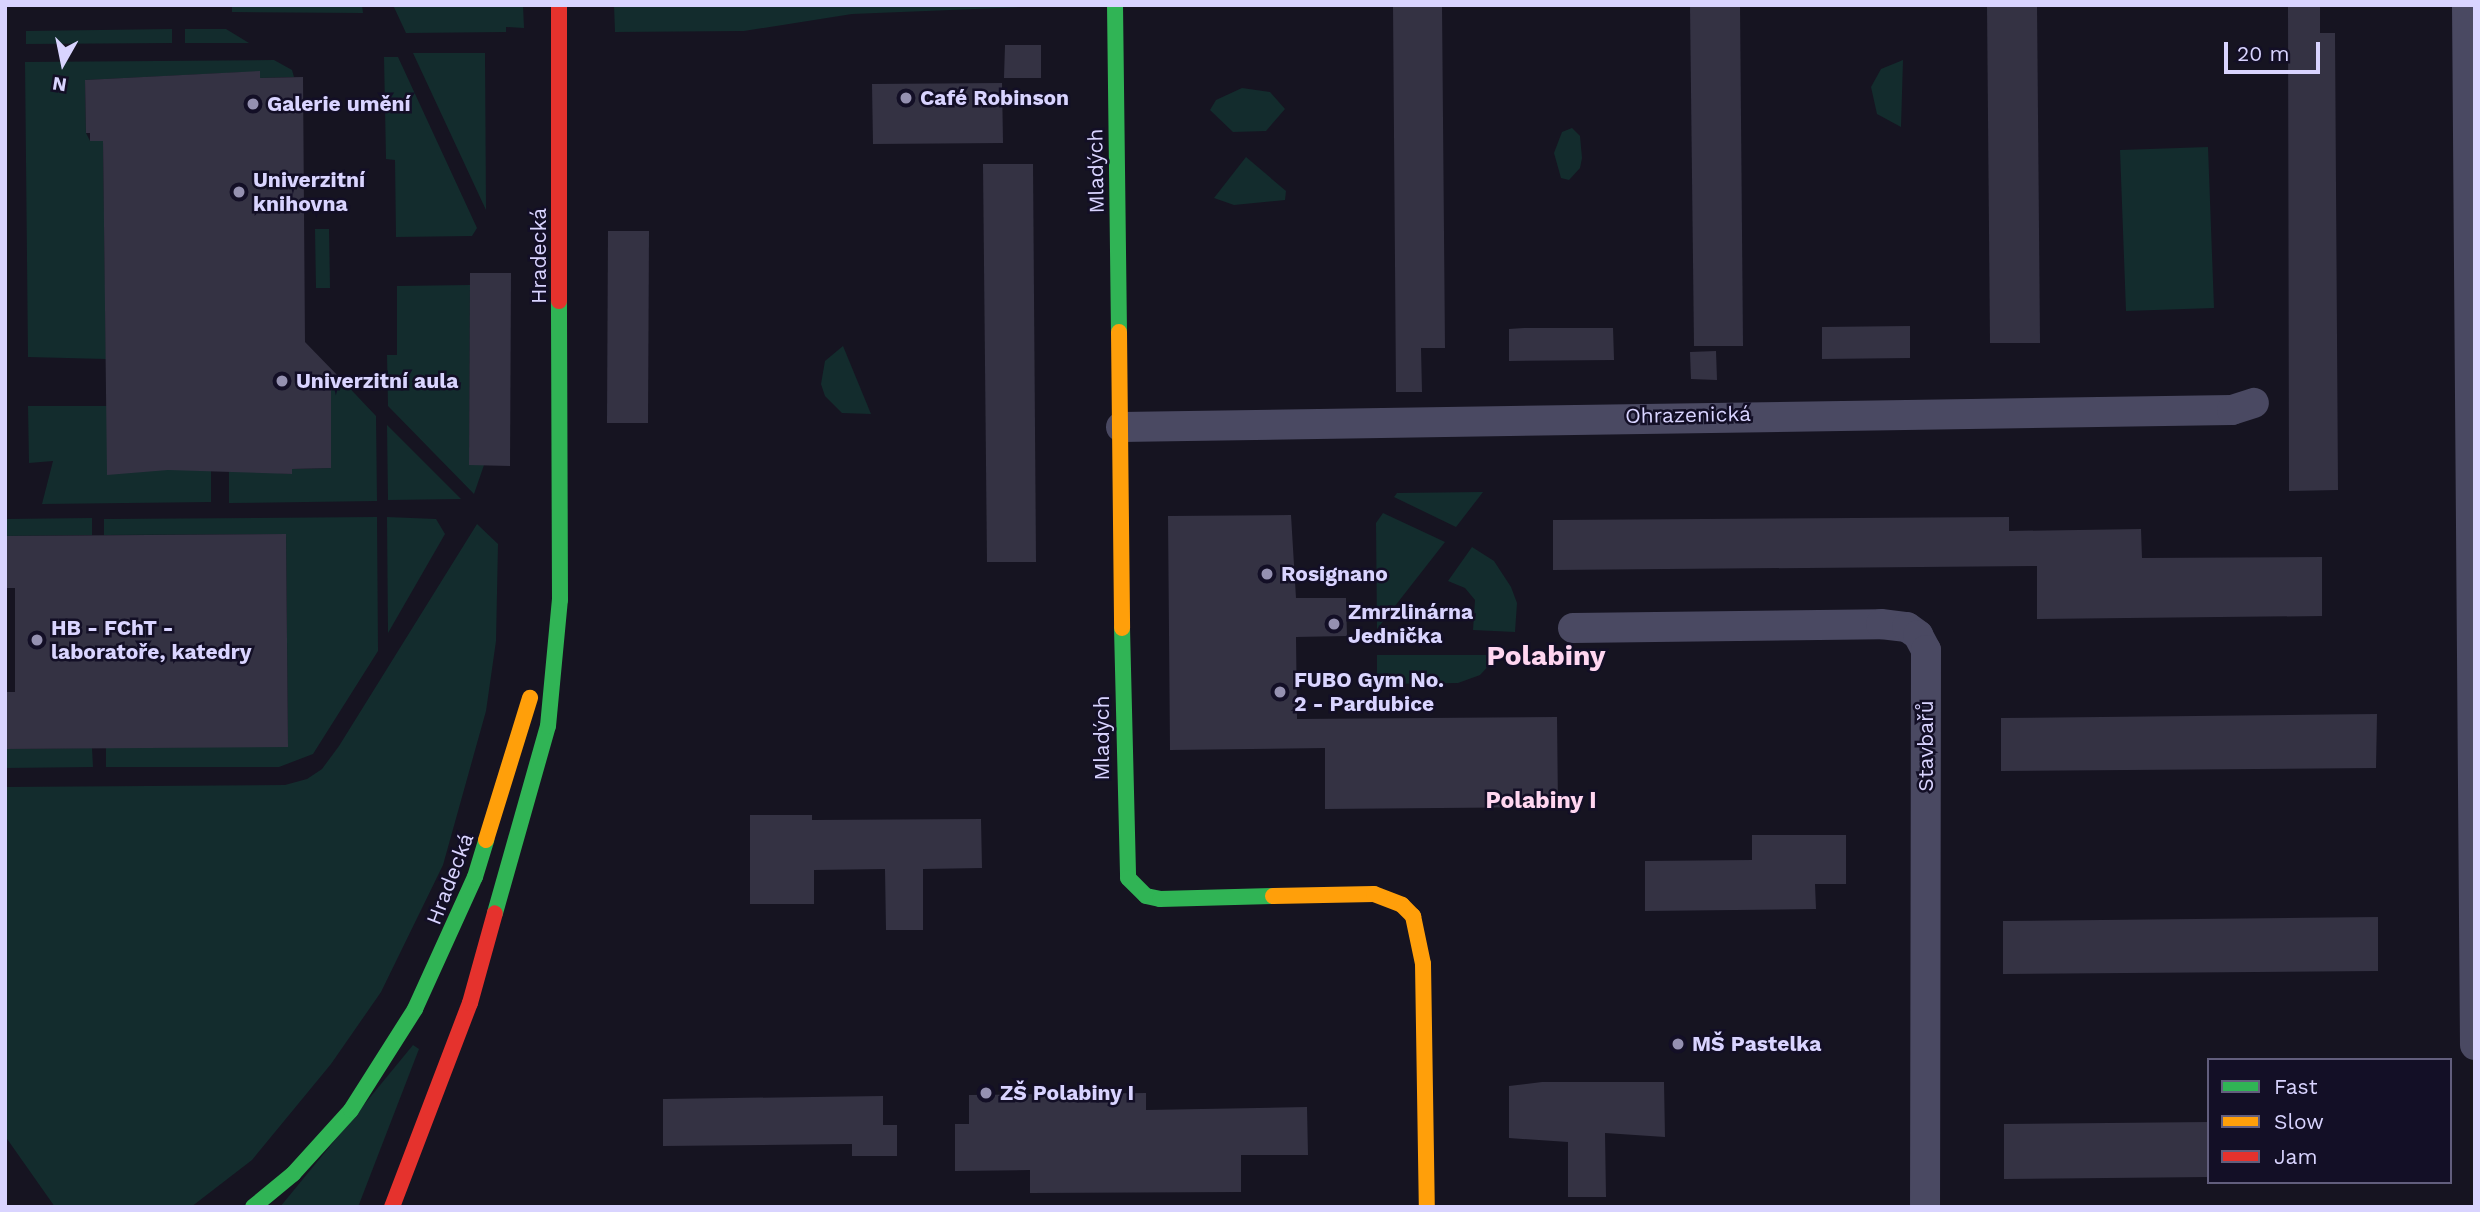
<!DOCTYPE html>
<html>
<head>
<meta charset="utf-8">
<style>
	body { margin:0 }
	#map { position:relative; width:2480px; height:1212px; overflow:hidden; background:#161421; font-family:"Work Sans",sans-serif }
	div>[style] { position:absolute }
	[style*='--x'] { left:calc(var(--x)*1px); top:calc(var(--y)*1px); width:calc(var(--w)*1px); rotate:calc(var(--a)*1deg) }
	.green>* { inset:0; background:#132c2d }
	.building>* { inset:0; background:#343243 }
	.street>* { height:30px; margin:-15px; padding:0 15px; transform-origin:15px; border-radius:15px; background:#4a4962 }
	.fast>* { height:16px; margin:-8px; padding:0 8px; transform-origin:8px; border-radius:8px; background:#30b455 }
	.slow>* { height:16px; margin:-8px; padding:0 8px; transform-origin:8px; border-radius:8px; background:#ff9f0a }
	.jam>* { height:16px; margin:-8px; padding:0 8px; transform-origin:8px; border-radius:8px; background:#e5322d }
	.dots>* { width:19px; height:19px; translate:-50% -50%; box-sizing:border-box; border:4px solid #130f26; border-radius:50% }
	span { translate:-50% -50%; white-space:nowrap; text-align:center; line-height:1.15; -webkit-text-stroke:5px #130f26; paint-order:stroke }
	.poi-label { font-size:21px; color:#d9d4ff; font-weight:700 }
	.left { translate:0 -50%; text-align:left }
	.street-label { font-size:21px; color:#d9d4ff }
	.neighbourhood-label { font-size:23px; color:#ffd6f0; font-weight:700 }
	.district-label { font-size:28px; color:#ffd6f0; font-weight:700 }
	.frame { position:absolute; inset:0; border:7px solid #d9d4ff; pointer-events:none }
	.legend { position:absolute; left:2207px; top:1058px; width:245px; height:126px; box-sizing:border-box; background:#130f26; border:2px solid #625e7d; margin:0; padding:9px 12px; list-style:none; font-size:21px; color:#d9d4ff }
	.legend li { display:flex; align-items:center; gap:14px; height:35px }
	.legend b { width:35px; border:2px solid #625e7d }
	.north { position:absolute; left:28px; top:28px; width:70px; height:70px; -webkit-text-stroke:5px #130f26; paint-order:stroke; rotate:189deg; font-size:19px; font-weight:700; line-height:28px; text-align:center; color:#d9d4ff }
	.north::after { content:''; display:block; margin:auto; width:24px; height:32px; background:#d9d4ff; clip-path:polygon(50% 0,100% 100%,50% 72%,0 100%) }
	.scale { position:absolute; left:2224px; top:42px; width:96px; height:32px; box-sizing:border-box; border:4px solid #d9d4ff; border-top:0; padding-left:9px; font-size:21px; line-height:24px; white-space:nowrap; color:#d9d4ff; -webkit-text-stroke:5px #130f26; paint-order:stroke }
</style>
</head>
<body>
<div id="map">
	<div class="green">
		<div style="clip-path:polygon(232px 5px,362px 5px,363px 13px,232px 12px)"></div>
		<div style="clip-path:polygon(393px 5px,523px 5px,524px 28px,506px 27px,506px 32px,406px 33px)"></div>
		<div style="clip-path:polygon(614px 5px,1070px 5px,852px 14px,744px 31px,615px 32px)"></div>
		<div style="clip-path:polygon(172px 29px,172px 43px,26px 44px,26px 31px)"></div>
		<div style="clip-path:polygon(185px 29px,226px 29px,249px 43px,185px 43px)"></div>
		<div style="clip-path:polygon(413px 53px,485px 53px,486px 210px)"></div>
		<div style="clip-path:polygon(384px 57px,398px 57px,477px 228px,472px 236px,396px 237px,395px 160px,386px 159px)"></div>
		<div style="clip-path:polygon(274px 60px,292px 70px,294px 77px,260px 78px,260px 72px,246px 72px,85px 80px,86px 133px,90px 141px,103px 141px,106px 359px,28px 357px,25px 62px)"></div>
		<div style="clip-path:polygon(1903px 60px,1901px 127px,1877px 114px,1871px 87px,1881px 69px)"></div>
		<div style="clip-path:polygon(1242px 88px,1270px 92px,1285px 109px,1266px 131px,1233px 132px,1210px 110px,1216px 100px)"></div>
		<div style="clip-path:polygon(1572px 128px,1580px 136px,1582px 158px,1580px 168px,1569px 180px,1561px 178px,1554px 153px,1562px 132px)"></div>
		<div style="clip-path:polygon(2208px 147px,2214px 308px,2126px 311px,2120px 150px)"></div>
		<div style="clip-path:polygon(1246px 157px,1286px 191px,1285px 200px,1234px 205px,1214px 198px)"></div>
		<div style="clip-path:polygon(315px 229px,329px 229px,330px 288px,316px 288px)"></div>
		<div style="clip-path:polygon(470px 285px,469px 465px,484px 465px,474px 494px,388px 406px,387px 355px,397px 355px,397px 286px)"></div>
		<div style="clip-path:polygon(843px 346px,871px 414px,842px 413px,825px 396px,821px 384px,825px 361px)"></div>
		<div style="clip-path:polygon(339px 377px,376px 416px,377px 501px,229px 503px,229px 470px,292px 474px,292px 469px,331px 468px,331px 386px)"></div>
		<div style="clip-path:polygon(28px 406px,107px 406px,171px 470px,211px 470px,211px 502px,42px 504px,53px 461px,29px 463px)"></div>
		<div style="clip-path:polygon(387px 425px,461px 499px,388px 500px)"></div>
		<div style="clip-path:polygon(1483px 492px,1456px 527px,1394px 497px,1397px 493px)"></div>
		<div style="clip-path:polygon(1383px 513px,1445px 542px,1377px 629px,1376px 523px)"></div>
		<div style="clip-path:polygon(377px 517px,378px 651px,313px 754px,279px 767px,106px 767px,106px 748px,288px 746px,286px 534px,104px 535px,104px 519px)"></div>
		<div style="clip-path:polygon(387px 517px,436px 519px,445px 534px,388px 633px)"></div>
		<div style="clip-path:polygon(92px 518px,92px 535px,5px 536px,5px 519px)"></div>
		<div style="clip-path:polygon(477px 524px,498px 544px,496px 641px,486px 711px,443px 865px,381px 992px,331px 1064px,252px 1160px,191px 1207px,55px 1207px,5px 1136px,5px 787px,285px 785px,307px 779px,322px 769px,339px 746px)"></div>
		<div style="clip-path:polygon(1472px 547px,1494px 561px,1511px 587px,1517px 603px,1515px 632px,1473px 630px,1475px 600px,1465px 588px,1448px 581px)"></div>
		<div style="clip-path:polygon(1377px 655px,1491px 655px,1495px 659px,1480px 675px,1458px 683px,1377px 684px)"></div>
		<div style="clip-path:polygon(92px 748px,93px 767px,5px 768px,5px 749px)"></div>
		<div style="clip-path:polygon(413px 1045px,419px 1049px,358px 1207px,280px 1207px)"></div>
	</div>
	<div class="building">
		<div style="clip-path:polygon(1393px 5px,1442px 5px,1445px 348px,1421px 348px,1422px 392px,1396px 392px)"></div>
		<div style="clip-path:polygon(1690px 5px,1740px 5px,1743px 346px,1694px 346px)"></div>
		<div style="clip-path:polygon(1987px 5px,2037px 5px,2040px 343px,1990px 343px)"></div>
		<div style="clip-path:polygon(2288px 5px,2320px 5px,2320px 33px,2335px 33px,2338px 490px,2289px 491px)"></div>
		<div style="clip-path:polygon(1005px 45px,1041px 45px,1041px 78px,1004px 78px)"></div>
		<div style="clip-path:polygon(260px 71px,260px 78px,303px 77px,305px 342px,339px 377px,331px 386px,331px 468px,292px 469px,292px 474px,168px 470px,107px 475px,103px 141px,90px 141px,90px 133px,86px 133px,85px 80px)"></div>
		<div style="clip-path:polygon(1002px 83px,1003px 143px,873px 144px,872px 84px)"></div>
		<div style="clip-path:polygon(983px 164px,1033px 164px,1036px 562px,987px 562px)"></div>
		<div style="clip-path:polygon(608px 231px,649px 231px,648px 423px,607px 423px)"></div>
		<div style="clip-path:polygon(470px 273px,511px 273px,510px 466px,469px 465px)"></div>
		<div style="clip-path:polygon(1910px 326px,1910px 358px,1822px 359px,1822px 327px)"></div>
		<div style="clip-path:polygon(1524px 328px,1613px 328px,1614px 360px,1509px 361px,1509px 329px)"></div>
		<div style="clip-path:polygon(1716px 351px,1717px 380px,1691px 379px,1690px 352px)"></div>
		<div style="clip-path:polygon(1291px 515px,1296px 598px,1346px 598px,1347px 636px,1296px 637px,1297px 719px,1557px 717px,1558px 807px,1325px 809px,1325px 748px,1170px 750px,1168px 516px)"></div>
		<div style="clip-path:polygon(2009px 517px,2009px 531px,2141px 529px,2142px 558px,2322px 557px,2322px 616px,2037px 619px,2037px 566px,1553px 570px,1553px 520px)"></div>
		<div style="clip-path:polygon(286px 534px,288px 747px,5px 749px,5px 692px,15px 692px,15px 588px,5px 588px,5px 536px)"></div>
		<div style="clip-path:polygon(2377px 714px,2376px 768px,2001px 771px,2001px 718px)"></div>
		<div style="clip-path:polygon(750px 815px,812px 815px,812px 820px,981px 819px,982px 868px,923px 869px,923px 930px,886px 930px,885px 869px,814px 870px,814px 904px,750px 904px)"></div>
		<div style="clip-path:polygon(1752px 835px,1846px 835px,1846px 884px,1815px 884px,1816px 909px,1645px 911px,1645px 861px,1752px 860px)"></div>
		<div style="clip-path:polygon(2378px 917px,2378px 971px,2003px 974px,2003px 921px)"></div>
		<div style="clip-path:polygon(1542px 1082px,1664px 1082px,1665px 1137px,1605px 1133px,1606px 1197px,1568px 1197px,1568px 1142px,1509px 1138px,1509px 1086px)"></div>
		<div style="clip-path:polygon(1146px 1093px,1146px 1110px,1307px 1107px,1308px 1155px,1241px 1155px,1241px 1192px,1030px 1193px,1030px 1170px,955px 1171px,955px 1124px,969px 1124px,969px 1095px)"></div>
		<div style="clip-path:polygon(883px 1096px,883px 1125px,897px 1125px,897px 1156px,852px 1156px,852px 1144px,663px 1146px,663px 1099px)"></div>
		<div style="clip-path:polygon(2209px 1122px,2209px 1177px,2004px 1179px,2004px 1124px)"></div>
	</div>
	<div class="street">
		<div style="--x:2467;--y:5;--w:1040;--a:89.56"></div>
		<div style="--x:1121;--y:427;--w:1111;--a:-0.88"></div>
		<div style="--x:2232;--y:410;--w:23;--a:-18"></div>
		<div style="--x:1573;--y:628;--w:308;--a:-0.7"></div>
		<div style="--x:1881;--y:624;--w:26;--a:7"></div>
		<div style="--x:1907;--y:627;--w:14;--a:36"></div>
		<div style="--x:1918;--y:635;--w:17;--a:62"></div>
		<div style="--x:1926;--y:650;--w:557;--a:90.1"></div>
	</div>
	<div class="fast">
		<div style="--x:1115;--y:5;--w:327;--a:89.3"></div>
		<div style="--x:1122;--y:628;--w:250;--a:88.6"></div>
		<div style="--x:1128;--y:878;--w:25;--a:45"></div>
		<div style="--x:1146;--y:896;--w:14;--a:12"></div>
		<div style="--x:1160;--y:899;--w:113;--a:-1.5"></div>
		<div style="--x:495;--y:913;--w:194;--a:-74.2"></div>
		<div style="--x:548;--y:726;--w:127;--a:-84.6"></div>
		<div style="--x:560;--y:600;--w:299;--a:-90.2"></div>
		<div style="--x:253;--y:1207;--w:52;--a:-39.5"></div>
		<div style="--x:293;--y:1174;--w:86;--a:-47.8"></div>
		<div style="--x:351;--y:1110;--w:120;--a:-57.6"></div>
		<div style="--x:415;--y:1009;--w:145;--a:-65.6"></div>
		<div style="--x:475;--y:877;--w:39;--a:-73"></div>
	</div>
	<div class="slow">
		<div style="--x:1119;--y:332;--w:296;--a:89.4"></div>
		<div style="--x:486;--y:840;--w:149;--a:-72.8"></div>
		<div style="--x:1273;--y:896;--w:101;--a:-1.1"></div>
		<div style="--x:1374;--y:894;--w:30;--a:21"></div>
		<div style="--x:1402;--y:905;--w:16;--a:45"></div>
		<div style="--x:1413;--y:916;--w:49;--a:78.2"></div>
		<div style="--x:1423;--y:964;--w:243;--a:89.1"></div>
	</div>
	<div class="jam">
		<div style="--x:559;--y:5;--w:296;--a:90"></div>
		<div style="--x:392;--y:1207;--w:218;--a:-69.1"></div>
		<div style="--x:470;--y:1003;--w:93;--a:-74.5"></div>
	</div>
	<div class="dots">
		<div style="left:906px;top:98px;background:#9591b1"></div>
		<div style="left:253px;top:104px;background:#9591b1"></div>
		<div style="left:239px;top:192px;background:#9591b1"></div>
		<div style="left:282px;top:381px;background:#9591b1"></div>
		<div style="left:1267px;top:574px;background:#9591b1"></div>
		<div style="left:1334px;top:624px;background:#9591b1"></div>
		<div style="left:37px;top:640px;background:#9591b1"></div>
		<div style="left:1280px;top:692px;background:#9591b1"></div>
		<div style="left:1678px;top:1044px;background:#9591b1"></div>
		<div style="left:986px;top:1093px;background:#9591b1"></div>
	</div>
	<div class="poi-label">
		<span class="left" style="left:920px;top:98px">Café Robinson</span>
		<span class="left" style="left:267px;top:104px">Galerie umění</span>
		<span class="left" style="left:253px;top:192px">Univerzitní<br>knihovna</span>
		<span class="left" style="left:296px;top:381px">Univerzitní aula</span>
		<span class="left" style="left:1281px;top:574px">Rosignano</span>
		<span class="left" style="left:1348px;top:624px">Zmrzlinárna<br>Jednička</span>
		<span class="left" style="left:51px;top:640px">HB - FChT -<br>laboratoře, katedry</span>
		<span class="left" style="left:1294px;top:692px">FUBO Gym No.<br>2 - Pardubice</span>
		<span class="left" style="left:1692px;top:1044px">MŠ Pastelka</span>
		<span class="left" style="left:1000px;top:1093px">ZŠ Polabiny I</span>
	</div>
	<div class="street-label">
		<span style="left:1096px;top:171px;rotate:-91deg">Mladých</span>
		<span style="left:539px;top:256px;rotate:-90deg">Hradecká</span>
		<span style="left:1688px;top:415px;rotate:-1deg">Ohrazenická</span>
		<span style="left:1102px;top:738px;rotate:-90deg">Mladých</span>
		<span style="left:1926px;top:746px;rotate:-90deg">Stavbařů</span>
		<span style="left:450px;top:879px;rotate:-69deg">Hradecká</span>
	</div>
	<div class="neighbourhood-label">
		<span style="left:1541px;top:801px">Polabiny I</span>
	</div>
	<div class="district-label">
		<span style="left:1546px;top:656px">Polabiny</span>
	</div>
	<div class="frame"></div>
	<ul class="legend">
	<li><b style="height:9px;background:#30b455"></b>Fast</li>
	<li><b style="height:9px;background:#ff9f0a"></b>Slow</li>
	<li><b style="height:9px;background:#e5322d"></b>Jam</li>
	</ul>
	<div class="north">N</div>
	<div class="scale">20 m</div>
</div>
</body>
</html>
